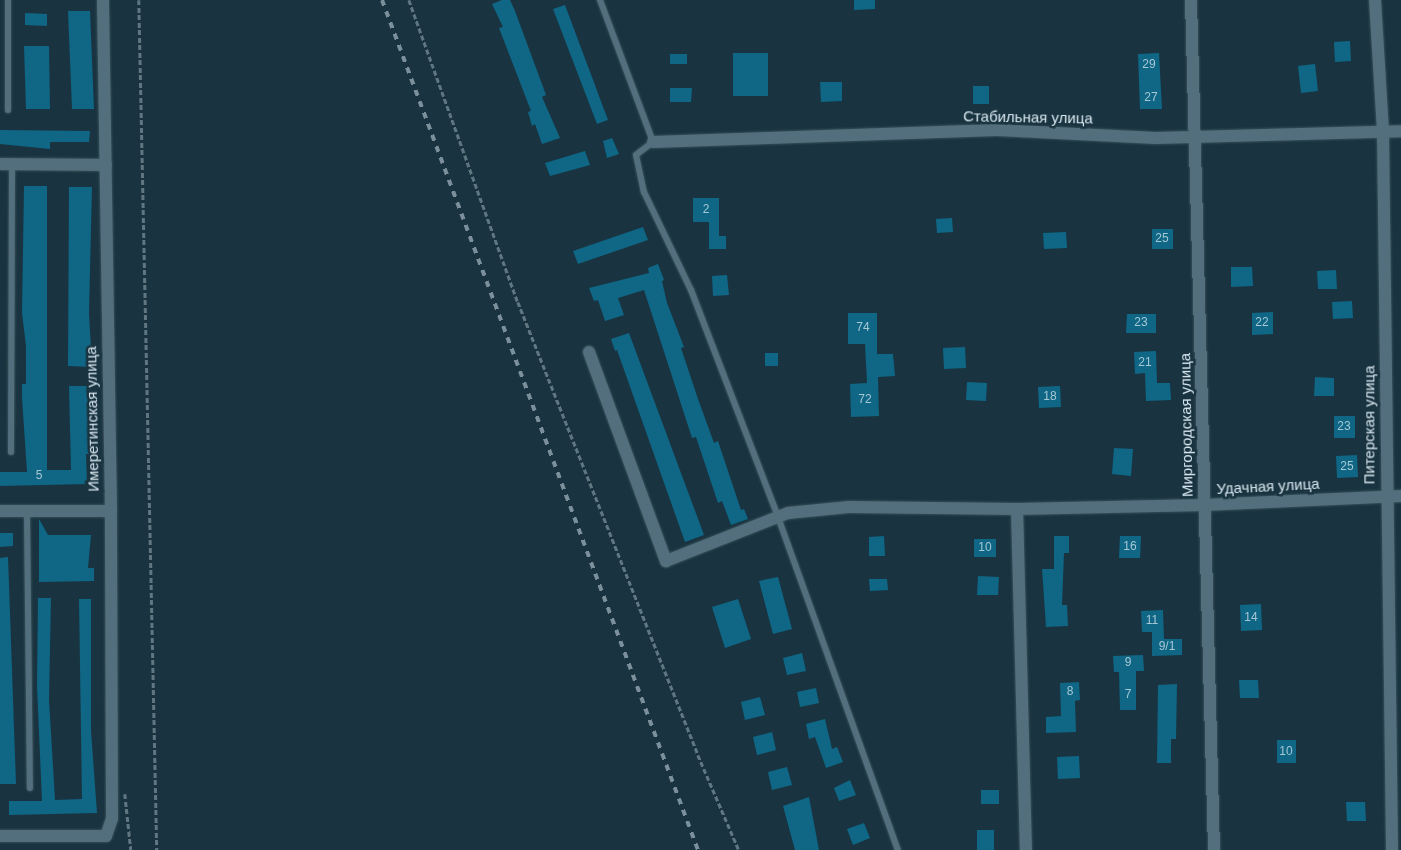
<!DOCTYPE html>
<html>
<head>
<meta charset="utf-8">
<style>
	body { margin:0 }
	#map { position:relative; width:1401px; height:850px; overflow:hidden; background:#193440; font-family:Helvetica,sans-serif }
	div>[style] { position:absolute }
	[style*='--x'] { left:calc(var(--x)*1px); top:calc(var(--y)*1px); width:calc(var(--w)*1px); rotate:calc(var(--a)*1deg) }
	.building>* { inset:0; background:#0f6685 }
	.path>* { height:2.5px; margin-top:-1.25px; transform-origin:0; background:repeating-linear-gradient(90deg,#607681 0 5px,transparent 0 7.5px) }
	.roads { filter:drop-shadow(0 0 1px #39505a) drop-shadow(0 0 1px #39505a) }
	.lane>* { height:6px; margin:-3px; padding:0 3px; transform-origin:3px; border-radius:3px; background:#536f7d }
	.street>* { height:12px; margin:-6px; padding:0 6px; transform-origin:6px; border-radius:6px; background:#536f7d }
	.rail>* { height:4px; margin-top:-2px; transform-origin:0; background:repeating-linear-gradient(90deg,#7b909a 0 6px,transparent 0 12px) }
	span { translate:-50% -50%; white-space:nowrap; text-align:center; line-height:1.15; -webkit-text-stroke:5px #193440; paint-order:stroke }
	.number-label { font-size:12px; color:#a6c7d4 }
	.number-label span { -webkit-text-stroke-width:0 }
	.street-label { font-size:15px; color:#d8e7ef }
</style>
</head>
<body>
<div id="map">
	<div class="building">
		<div style="clip-path:polygon(502px 0,510px 0,515px 11px,546px 95px,542px 97px,560px 138px,542px 144px,535px 124px,532px 126px,528px 112px,531px 111px,499px 28px,503px 27px,492px 4px)"></div>
		<div style="clip-path:polygon(854px 0,875px 0,875px 9px,854px 10px)"></div>
		<div style="clip-path:polygon(565px 5px,608px 120px,597px 124px,553px 9px)"></div>
		<div style="clip-path:polygon(68px 11px,90px 11px,94px 109px,72px 109px)"></div>
		<div style="clip-path:polygon(25px 13px,47px 14px,47px 26px,25px 25px)"></div>
		<div style="clip-path:polygon(1350px 41px,1351px 61px,1335px 62px,1334px 42px)"></div>
		<div style="clip-path:polygon(24px 46px,49px 46px,50px 109px,26px 109px)"></div>
		<div style="clip-path:polygon(733px 53px,768px 53px,768px 96px,733px 96px)"></div>
		<div style="clip-path:polygon(1159px 53px,1162px 109px,1140px 109px,1138px 54px)"></div>
		<div style="clip-path:polygon(670px 54px,687px 54px,687px 64px,670px 64px)"></div>
		<div style="clip-path:polygon(1315px 64px,1318px 91px,1301px 93px,1298px 66px)"></div>
		<div style="clip-path:polygon(820px 82px,842px 82px,842px 101px,821px 102px)"></div>
		<div style="clip-path:polygon(973px 86px,989px 86px,989px 104px,973px 104px)"></div>
		<div style="clip-path:polygon(670px 88px,692px 88px,691px 102px,670px 102px)"></div>
		<div style="clip-path:polygon(0 130px,90px 131px,89px 142px,50px 142px,50px 149px,0 144px)"></div>
		<div style="clip-path:polygon(612px 138px,619px 154px,607px 158px,603px 141px)"></div>
		<div style="clip-path:polygon(585px 151px,590px 165px,550px 176px,545px 163px)"></div>
		<div style="clip-path:polygon(24px 186px,47px 186px,47px 470px,71px 470px,69px 386px,90px 386px,94px 454px,86px 454px,87px 484px,0 486px,0 472px,27px 472px,22px 398px,22px 384px,26px 384px,26px 346px,22px 313px)"></div>
		<div style="clip-path:polygon(69px 187px,92px 187px,89px 313px,92px 367px,68px 366px)"></div>
		<div style="clip-path:polygon(693px 198px,719px 198px,719px 236px,726px 236px,726px 249px,709px 249px,709px 222px,693px 222px)"></div>
		<div style="clip-path:polygon(952px 218px,953px 232px,937px 233px,936px 219px)"></div>
		<div style="clip-path:polygon(643px 227px,648px 240px,578px 264px,573px 251px)"></div>
		<div style="clip-path:polygon(1152px 229px,1173px 229px,1173px 249px,1152px 249px)"></div>
		<div style="clip-path:polygon(1066px 232px,1067px 248px,1044px 249px,1043px 233px)"></div>
		<div style="clip-path:polygon(658px 264px,664px 280px,662px 281px,667px 303px,684px 347px,681px 348px,698px 399px,714px 443px,718px 441px,741px 510px,744px 509px,748px 519px,731px 525px,722px 501px,718px 503px,696px 437px,692px 438px,644px 290px,618px 298px,624px 315px,605px 321px,598px 300px,594px 301px,589px 288px,649px 273px,648px 268px)"></div>
		<div style="clip-path:polygon(1231px 267px,1252px 267px,1253px 286px,1231px 287px)"></div>
		<div style="clip-path:polygon(1336px 270px,1337px 289px,1318px 289px,1317px 271px)"></div>
		<div style="clip-path:polygon(727px 275px,729px 295px,713px 296px,712px 276px)"></div>
		<div style="clip-path:polygon(1352px 301px,1353px 318px,1333px 319px,1332px 302px)"></div>
		<div style="clip-path:polygon(1273px 312px,1273px 334px,1252px 335px,1252px 313px)"></div>
		<div style="clip-path:polygon(848px 313px,877px 313px,877px 354px,893px 354px,895px 376px,878px 377px,879px 416px,851px 417px,850px 384px,867px 383px,865px 344px,848px 344px)"></div>
		<div style="clip-path:polygon(1127px 314px,1156px 314px,1156px 333px,1126px 333px)"></div>
		<div style="clip-path:polygon(629px 333px,704px 535px,685px 542px,617px 350px,615px 351px,611px 339px)"></div>
		<div style="clip-path:polygon(965px 347px,966px 368px,944px 369px,943px 348px)"></div>
		<div style="clip-path:polygon(1156px 351px,1157px 383px,1170px 383px,1171px 400px,1146px 401px,1145px 373px,1135px 374px,1134px 352px)"></div>
		<div style="clip-path:polygon(765px 353px,778px 353px,778px 366px,765px 366px)"></div>
		<div style="clip-path:polygon(1315px 377px,1334px 378px,1334px 396px,1314px 396px)"></div>
		<div style="clip-path:polygon(967px 382px,987px 383px,986px 401px,966px 400px)"></div>
		<div style="clip-path:polygon(1060px 386px,1061px 407px,1039px 408px,1038px 387px)"></div>
		<div style="clip-path:polygon(1334px 416px,1355px 416px,1355px 438px,1334px 438px)"></div>
		<div style="clip-path:polygon(1114px 448px,1133px 449px,1131px 476px,1112px 474px)"></div>
		<div style="clip-path:polygon(1357px 455px,1358px 477px,1337px 478px,1336px 456px)"></div>
		<div style="clip-path:polygon(39px 519px,48px 535px,91px 535px,88px 568px,94px 568px,94px 581px,39px 582px)"></div>
		<div style="clip-path:polygon(0 533px,13px 533px,13px 546px,0 547px)"></div>
		<div style="clip-path:polygon(884px 536px,885px 556px,869px 556px,869px 537px)"></div>
		<div style="clip-path:polygon(1054px 536px,1069px 536px,1069px 553px,1064px 553px,1062px 605px,1067px 605px,1068px 626px,1046px 627px,1042px 569px,1054px 569px)"></div>
		<div style="clip-path:polygon(1120px 536px,1141px 536px,1140px 558px,1119px 558px)"></div>
		<div style="clip-path:polygon(974px 539px,996px 539px,996px 557px,974px 557px)"></div>
		<div style="clip-path:polygon(8px 557px,16px 784px,0 784px,0 558px)"></div>
		<div style="clip-path:polygon(978px 576px,999px 577px,998px 595px,977px 595px)"></div>
		<div style="clip-path:polygon(778px 577px,792px 629px,773px 634px,759px 581px)"></div>
		<div style="clip-path:polygon(869px 579px,887px 579px,888px 590px,870px 591px)"></div>
		<div style="clip-path:polygon(38px 598px,51px 598px,49px 700px,55px 800px,82px 799px,79px 599px,91px 599px,91px 731px,97px 813px,9px 815px,9px 801px,42px 801px,37px 686px)"></div>
		<div style="clip-path:polygon(738px 599px,751px 639px,725px 648px,712px 607px)"></div>
		<div style="clip-path:polygon(1261px 604px,1262px 630px,1241px 631px,1240px 605px)"></div>
		<div style="clip-path:polygon(1163px 610px,1164px 639px,1182px 639px,1182px 655px,1152px 656px,1152px 632px,1142px 632px,1141px 611px)"></div>
		<div style="clip-path:polygon(802px 653px,806px 671px,787px 675px,783px 658px)"></div>
		<div style="clip-path:polygon(1143px 655px,1144px 671px,1136px 671px,1136px 710px,1120px 710px,1119px 672px,1114px 672px,1113px 656px)"></div>
		<div style="clip-path:polygon(1239px 680px,1258px 680px,1259px 698px,1240px 698px)"></div>
		<div style="clip-path:polygon(1079px 682px,1080px 700px,1075px 701px,1076px 732px,1046px 733px,1046px 717px,1061px 716px,1060px 683px)"></div>
		<div style="clip-path:polygon(1177px 684px,1176px 739px,1171px 739px,1171px 763px,1157px 763px,1158px 685px)"></div>
		<div style="clip-path:polygon(816px 688px,819px 703px,800px 707px,797px 692px)"></div>
		<div style="clip-path:polygon(760px 697px,765px 715px,745px 720px,741px 702px)"></div>
		<div style="clip-path:polygon(825px 719px,832px 749px,837px 747px,843px 762px,826px 768px,815px 737px,809px 739px,806px 724px)"></div>
		<div style="clip-path:polygon(772px 732px,776px 750px,757px 755px,753px 737px)"></div>
		<div style="clip-path:polygon(1277px 740px,1296px 740px,1296px 763px,1277px 763px)"></div>
		<div style="clip-path:polygon(1079px 756px,1080px 778px,1058px 779px,1057px 757px)"></div>
		<div style="clip-path:polygon(787px 767px,792px 785px,772px 790px,768px 772px)"></div>
		<div style="clip-path:polygon(850px 780px,856px 795px,839px 801px,834px 788px)"></div>
		<div style="clip-path:polygon(981px 790px,999px 790px,999px 804px,981px 804px)"></div>
		<div style="clip-path:polygon(809px 797px,819px 850px,795px 850px,783px 806px)"></div>
		<div style="clip-path:polygon(1346px 802px,1365px 802px,1366px 821px,1347px 821px)"></div>
		<div style="clip-path:polygon(864px 823px,870px 838px,853px 845px,847px 829px)"></div>
		<div style="clip-path:polygon(977px 830px,994px 830px,994px 850px,977px 850px)"></div>
	</div>
	<div class="path">
		<div style="--x:139;--y:0;--w:850;--a:88.79"></div>
		<div style="--x:409;--y:0;--w:321;--a:70.2"></div>
		<div style="--x:518;--y:302;--w:487;--a:68.3"></div>
		<div style="--x:698;--y:755;--w:103;--a:66.7"></div>
		<div style="--x:125;--y:794;--w:56;--a:83.9"></div>
	</div>
	<div class="roads">
		<div class="lane">
			<div style="--x:8;--y:0;--w:110;--a:90"></div>
			<div style="--x:600;--y:0;--w:152;--a:69.5"></div>
			<div style="--x:653;--y:142;--w:21;--a:143"></div>
			<div style="--x:636;--y:155;--w:38;--a:78"></div>
			<div style="--x:644;--y:192;--w:109;--a:64.4"></div>
			<div style="--x:691;--y:290;--w:243;--a:69"></div>
			<div style="--x:778;--y:517;--w:354;--a:70.2"></div>
			<div style="--x:11;--y:452;--w:288;--a:-89.8"></div>
			<div style="--x:27;--y:511;--w:277;--a:89.4"></div>
		</div>
		<div class="street">
			<div style="--x:1191;--y:0;--w:850;--a:88.45"></div>
			<div style="--x:1375;--y:0;--w:132;--a:86.5"></div>
			<div style="--x:1383;--y:132;--w:718;--a:89.28"></div>
			<div style="--x:653;--y:142;--w:344;--a:-2"></div>
			<div style="--x:997;--y:130;--w:159;--a:2.9"></div>
			<div style="--x:1156;--y:138;--w:245;--a:-1.6"></div>
			<div style="--x:0;--y:164;--w:106;--a:0.5"></div>
			<div style="--x:589;--y:352;--w:223;--a:69.8"></div>
			<div style="--x:666;--y:561;--w:131;--a:-21.5"></div>
			<div style="--x:788;--y:513;--w:61;--a:-5.6"></div>
			<div style="--x:849;--y:507;--w:168;--a:0.7"></div>
			<div style="--x:1017;--y:509;--w:187;--a:-1.2"></div>
			<div style="--x:1204;--y:505;--w:197;--a:-2.6"></div>
			<div style="--x:1017;--y:509;--w:341;--a:88.5"></div>
			<div style="--x:0;--y:511;--w:111;--a:0"></div>
			<div style="--x:0;--y:836;--w:106;--a:0"></div>
			<div style="--x:106;--y:836;--w:18;--a:-71"></div>
			<div style="--x:112;--y:819;--w:308;--a:-90.2"></div>
			<div style="--x:111;--y:511;--w:511;--a:-90.9"></div>
		</div>
	</div>
	<div class="rail">
		<div style="--x:382;--y:0;--w:907;--a:69.61"></div>
	</div>
	<div class="number-label">
		<span style="left:1149px;top:65px">29</span>
		<span style="left:1151px;top:98px">27</span>
		<span style="left:706px;top:210px">2</span>
		<span style="left:1162px;top:239px">25</span>
		<span style="left:1141px;top:323px">23</span>
		<span style="left:1262px;top:323px">22</span>
		<span style="left:863px;top:328px">74</span>
		<span style="left:1145px;top:363px">21</span>
		<span style="left:1050px;top:397px">18</span>
		<span style="left:865px;top:400px">72</span>
		<span style="left:1344px;top:427px">23</span>
		<span style="left:1347px;top:467px">25</span>
		<span style="left:39px;top:476px">5</span>
		<span style="left:1130px;top:547px">16</span>
		<span style="left:985px;top:548px">10</span>
		<span style="left:1251px;top:618px">14</span>
		<span style="left:1152px;top:621px">11</span>
		<span style="left:1167px;top:647px">9/1</span>
		<span style="left:1128px;top:663px">9</span>
		<span style="left:1070px;top:692px">8</span>
		<span style="left:1128px;top:695px">7</span>
		<span style="left:1286px;top:752px">10</span>
	</div>
	<div class="street-label">
		<span style="left:1028px;top:117px;rotate:1deg">Стабильная улица</span>
		<span style="left:92px;top:419px;rotate:-91deg">Имеретинская улица</span>
		<span style="left:1186px;top:425px;rotate:-91deg">Миргородская улица</span>
		<span style="left:1369px;top:425px;rotate:-90deg">Питерская улица</span>
		<span style="left:1268px;top:486px;rotate:-3deg">Удачная улица</span>
	</div>
</div>
</body>
</html>
